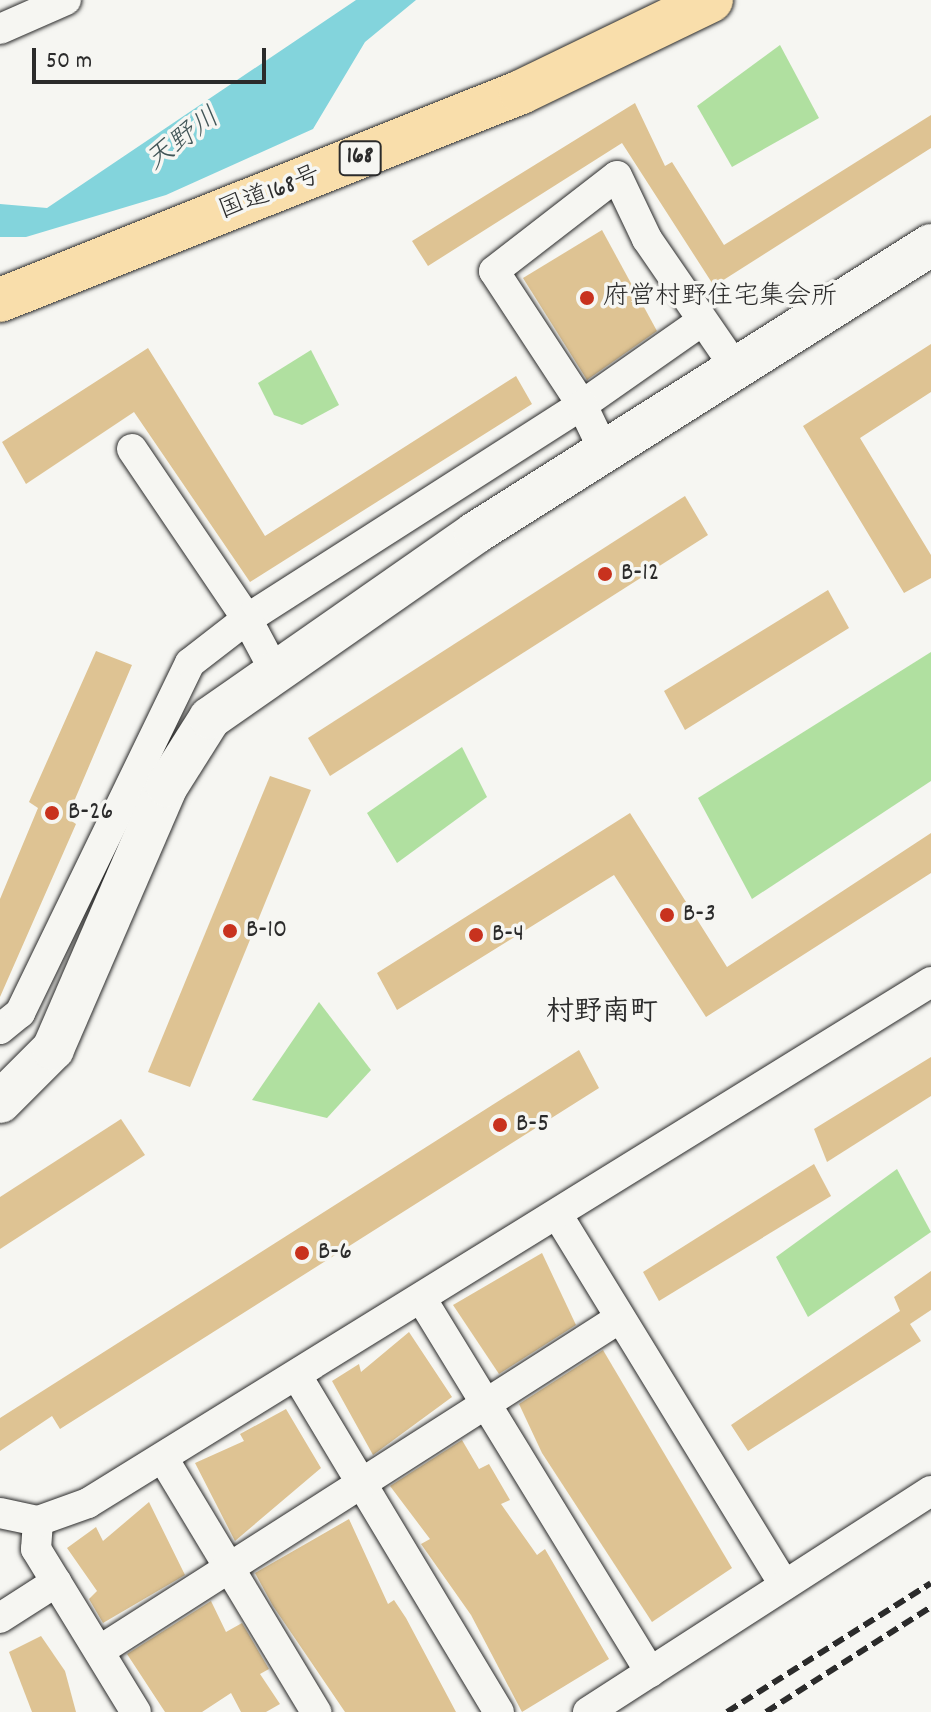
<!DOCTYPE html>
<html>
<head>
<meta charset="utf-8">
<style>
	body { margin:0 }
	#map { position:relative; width:931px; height:1712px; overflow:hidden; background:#f6f6f2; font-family:Dekko,"Klee One",sans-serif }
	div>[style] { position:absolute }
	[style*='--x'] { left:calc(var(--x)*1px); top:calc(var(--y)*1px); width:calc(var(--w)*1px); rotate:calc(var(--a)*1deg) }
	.green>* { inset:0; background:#b0e0a0 }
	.water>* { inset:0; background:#83d4dc }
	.building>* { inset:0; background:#dec393 }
	.roads { filter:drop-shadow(0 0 2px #2b2b2b) drop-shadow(0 0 2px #2b2b2b) }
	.street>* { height:30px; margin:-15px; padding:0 15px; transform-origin:15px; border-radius:15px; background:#f6f6f2 }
	.secondary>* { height:42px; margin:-21px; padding:0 21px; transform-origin:21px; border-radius:21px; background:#f6f6f2 }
	.highway>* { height:44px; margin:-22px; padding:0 22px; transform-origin:22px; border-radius:22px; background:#f9deab }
	.rail>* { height:6px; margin-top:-3px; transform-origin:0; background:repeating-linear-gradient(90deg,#2b2b2b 0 12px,transparent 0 18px) }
	.dots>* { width:22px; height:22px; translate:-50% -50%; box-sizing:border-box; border:4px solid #f6f6f2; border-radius:50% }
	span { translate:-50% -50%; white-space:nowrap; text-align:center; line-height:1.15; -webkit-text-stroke:7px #f6f6f2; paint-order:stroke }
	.shield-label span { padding:2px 6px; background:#f6f6f2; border:2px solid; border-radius:6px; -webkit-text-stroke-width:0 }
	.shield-label { font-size:24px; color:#2b2b2b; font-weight:700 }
	.street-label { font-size:26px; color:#2b2b2b }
	.poi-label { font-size:26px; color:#2b2b2b }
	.left { translate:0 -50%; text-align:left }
	.water-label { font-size:28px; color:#415557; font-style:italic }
	.neighbourhood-label { font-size:28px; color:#2b2b2b; font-weight:700 }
	.scale { position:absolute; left:32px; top:48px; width:234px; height:36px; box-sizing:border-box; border:4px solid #2b2b2b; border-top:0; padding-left:10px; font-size:24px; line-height:28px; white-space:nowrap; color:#2b2b2b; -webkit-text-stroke:6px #f6f6f2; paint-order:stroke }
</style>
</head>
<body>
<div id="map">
	<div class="green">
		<div style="clip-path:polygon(780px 45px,819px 118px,732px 167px,697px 106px)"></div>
		<div style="clip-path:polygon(311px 350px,339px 405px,302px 425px,274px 415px,258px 383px)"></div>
		<div style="clip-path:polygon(931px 652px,931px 781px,752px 899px,698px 798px)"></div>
		<div style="clip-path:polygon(462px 747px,487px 797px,397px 863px,367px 813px)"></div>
		<div style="clip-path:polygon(319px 1002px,371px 1070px,327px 1118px,252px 1100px)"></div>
		<div style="clip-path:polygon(897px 1169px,931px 1232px,808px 1317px,776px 1257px)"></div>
	</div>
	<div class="water">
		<div style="clip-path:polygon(356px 0,416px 0,365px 42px,313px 129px,166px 195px,26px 237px,0 237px,0 204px,47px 208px)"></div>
	</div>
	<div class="building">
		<div style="clip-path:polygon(635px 103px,665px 166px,672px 162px,724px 245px,931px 115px,931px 148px,714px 286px,622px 143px,428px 266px,412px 241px)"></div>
		<div style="clip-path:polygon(602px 230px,657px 331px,587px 380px,523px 278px)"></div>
		<div style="clip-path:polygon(931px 344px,931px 392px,860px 438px,931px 555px,931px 578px,904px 593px,803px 426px)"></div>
		<div style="clip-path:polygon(148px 348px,265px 536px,516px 376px,532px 404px,250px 582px,134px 412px,26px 484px,2px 442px)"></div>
		<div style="clip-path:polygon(685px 496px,708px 535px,330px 776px,308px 738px)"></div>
		<div style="clip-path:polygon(828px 590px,849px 628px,685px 730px,664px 691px)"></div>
		<div style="clip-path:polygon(96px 651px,132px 665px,67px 818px,76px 824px,0 997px,0 899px,38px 808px,29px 802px)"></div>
		<div style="clip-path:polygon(270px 776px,311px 790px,190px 1087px,148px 1072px)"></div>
		<div style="clip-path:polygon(630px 813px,727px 967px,931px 833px,931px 873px,706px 1017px,614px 875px,397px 1010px,377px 973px)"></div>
		<div style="clip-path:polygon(579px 1050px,599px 1088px,60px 1429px,52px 1416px,0 1451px,0 1418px)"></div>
		<div style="clip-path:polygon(931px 1057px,931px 1096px,827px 1162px,814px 1129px)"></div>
		<div style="clip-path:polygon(121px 1119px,145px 1155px,0 1249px,0 1197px)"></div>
		<div style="clip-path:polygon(814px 1164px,831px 1196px,659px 1301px,643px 1272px)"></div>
		<div style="clip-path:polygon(542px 1253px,576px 1325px,499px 1374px,453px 1305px)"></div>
		<div style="clip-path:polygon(931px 1271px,931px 1310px,910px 1324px,921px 1341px,748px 1451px,731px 1425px,900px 1311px,894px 1297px)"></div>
		<div style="clip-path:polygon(409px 1332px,452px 1397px,373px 1455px,332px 1381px,359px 1364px,361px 1372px)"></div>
		<div style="clip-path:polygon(603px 1350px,732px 1568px,652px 1622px,542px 1453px,519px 1404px)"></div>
		<div style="clip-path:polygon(286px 1409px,321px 1468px,235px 1541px,195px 1463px,244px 1441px,240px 1434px)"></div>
		<div style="clip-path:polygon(462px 1440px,479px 1469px,489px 1464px,510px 1500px,501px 1504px,537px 1555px,545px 1549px,609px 1659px,522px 1712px,471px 1615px,421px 1544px,430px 1539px,390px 1486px)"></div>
		<div style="clip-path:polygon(149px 1502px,185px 1575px,103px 1623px,89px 1599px,97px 1591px,67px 1548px,96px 1527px,103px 1541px)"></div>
		<div style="clip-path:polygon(349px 1519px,388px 1604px,394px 1600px,406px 1618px,456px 1712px,345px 1712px,273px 1606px,255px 1573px)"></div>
		<div style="clip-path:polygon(211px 1601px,226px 1632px,242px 1623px,269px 1669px,260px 1674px,280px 1704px,266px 1712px,241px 1712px,231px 1693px,202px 1712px,165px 1712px,127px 1654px)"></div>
		<div style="clip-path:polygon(41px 1636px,65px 1671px,76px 1712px,32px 1712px,9px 1652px)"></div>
	</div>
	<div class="roads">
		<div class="street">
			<div style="--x:0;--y:29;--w:72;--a:-23.7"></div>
			<div style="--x:702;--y:321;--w:146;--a:145"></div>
			<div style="--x:582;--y:405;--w:160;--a:-123.3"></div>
			<div style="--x:494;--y:271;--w:155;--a:-37.7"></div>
			<div style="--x:617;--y:176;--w:70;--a:64.5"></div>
			<div style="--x:647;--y:239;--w:159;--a:55.5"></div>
			<div style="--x:132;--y:449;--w:205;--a:55.9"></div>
			<div style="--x:247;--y:619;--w:398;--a:-32.6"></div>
			<div style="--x:582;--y:405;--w:51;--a:64.4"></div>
			<div style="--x:0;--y:1029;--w:26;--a:-39"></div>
			<div style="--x:20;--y:1013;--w:389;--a:-64.1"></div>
			<div style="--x:190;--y:663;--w:72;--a:-37.7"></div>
			<div style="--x:247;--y:619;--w:55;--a:62"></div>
			<div style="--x:557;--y:1214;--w:435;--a:58.5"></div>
			<div style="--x:421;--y:1298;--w:439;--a:58.5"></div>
			<div style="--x:297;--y:1376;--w:392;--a:59"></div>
			<div style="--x:163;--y:1458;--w:297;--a:58.9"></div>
			<div style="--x:0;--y:1513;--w:39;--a:12"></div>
			<div style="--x:38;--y:1521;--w:53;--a:-19.8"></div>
			<div style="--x:88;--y:1503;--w:991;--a:-31.72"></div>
			<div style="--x:38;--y:1521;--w:28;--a:94"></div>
			<div style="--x:36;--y:1549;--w:191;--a:58.5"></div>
			<div style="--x:0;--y:1618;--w:67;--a:-32.7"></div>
			<div style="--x:99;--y:1651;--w:618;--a:-32.58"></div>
			<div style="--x:588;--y:1712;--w:408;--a:-32.8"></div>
		</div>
		<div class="secondary">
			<div style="--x:0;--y:1102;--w:75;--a:-45"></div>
			<div style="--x:53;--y:1049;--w:287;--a:-66.6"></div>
			<div style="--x:167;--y:786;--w:80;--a:-57.7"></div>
			<div style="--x:210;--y:718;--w:323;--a:-34.9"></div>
			<div style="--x:475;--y:533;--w:539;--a:-32.28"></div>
		</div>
		<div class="highway">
			<div style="--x:0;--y:300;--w:561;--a:-21.76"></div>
			<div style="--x:521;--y:92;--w:211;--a:-25.8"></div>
		</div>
	</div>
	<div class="rail">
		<div style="--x:727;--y:1712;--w:241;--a:-32.3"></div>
		<div style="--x:766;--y:1712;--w:196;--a:-32.5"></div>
	</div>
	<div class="dots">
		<div style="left:587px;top:298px;background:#c8321e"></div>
		<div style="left:605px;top:574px;background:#c8321e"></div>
		<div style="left:52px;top:813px;background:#c8321e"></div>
		<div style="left:667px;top:915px;background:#c8321e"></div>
		<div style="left:230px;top:931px;background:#c8321e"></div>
		<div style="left:476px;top:935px;background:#c8321e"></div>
		<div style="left:500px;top:1125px;background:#c8321e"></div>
		<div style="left:302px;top:1253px;background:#c8321e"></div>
	</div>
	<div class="shield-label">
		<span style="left:360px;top:158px">168</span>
	</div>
	<div class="street-label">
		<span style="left:270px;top:194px;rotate:-21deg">国道168号</span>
	</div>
	<div class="poi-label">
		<span class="left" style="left:603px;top:298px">府営村野住宅集会所</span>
		<span class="left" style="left:621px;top:574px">B-12</span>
		<span class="left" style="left:68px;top:813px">B-26</span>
		<span class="left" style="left:683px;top:915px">B-3</span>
		<span class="left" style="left:246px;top:931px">B-10</span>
		<span class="left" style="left:492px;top:935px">B-4</span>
		<span class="left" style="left:516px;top:1125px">B-5</span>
		<span class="left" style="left:318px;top:1253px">B-6</span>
	</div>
	<div class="water-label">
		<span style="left:184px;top:141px;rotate:-37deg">天野川</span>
	</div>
	<div class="neighbourhood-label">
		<span style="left:602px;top:1014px">村野南町</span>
	</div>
	<div class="scale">50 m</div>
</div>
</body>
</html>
